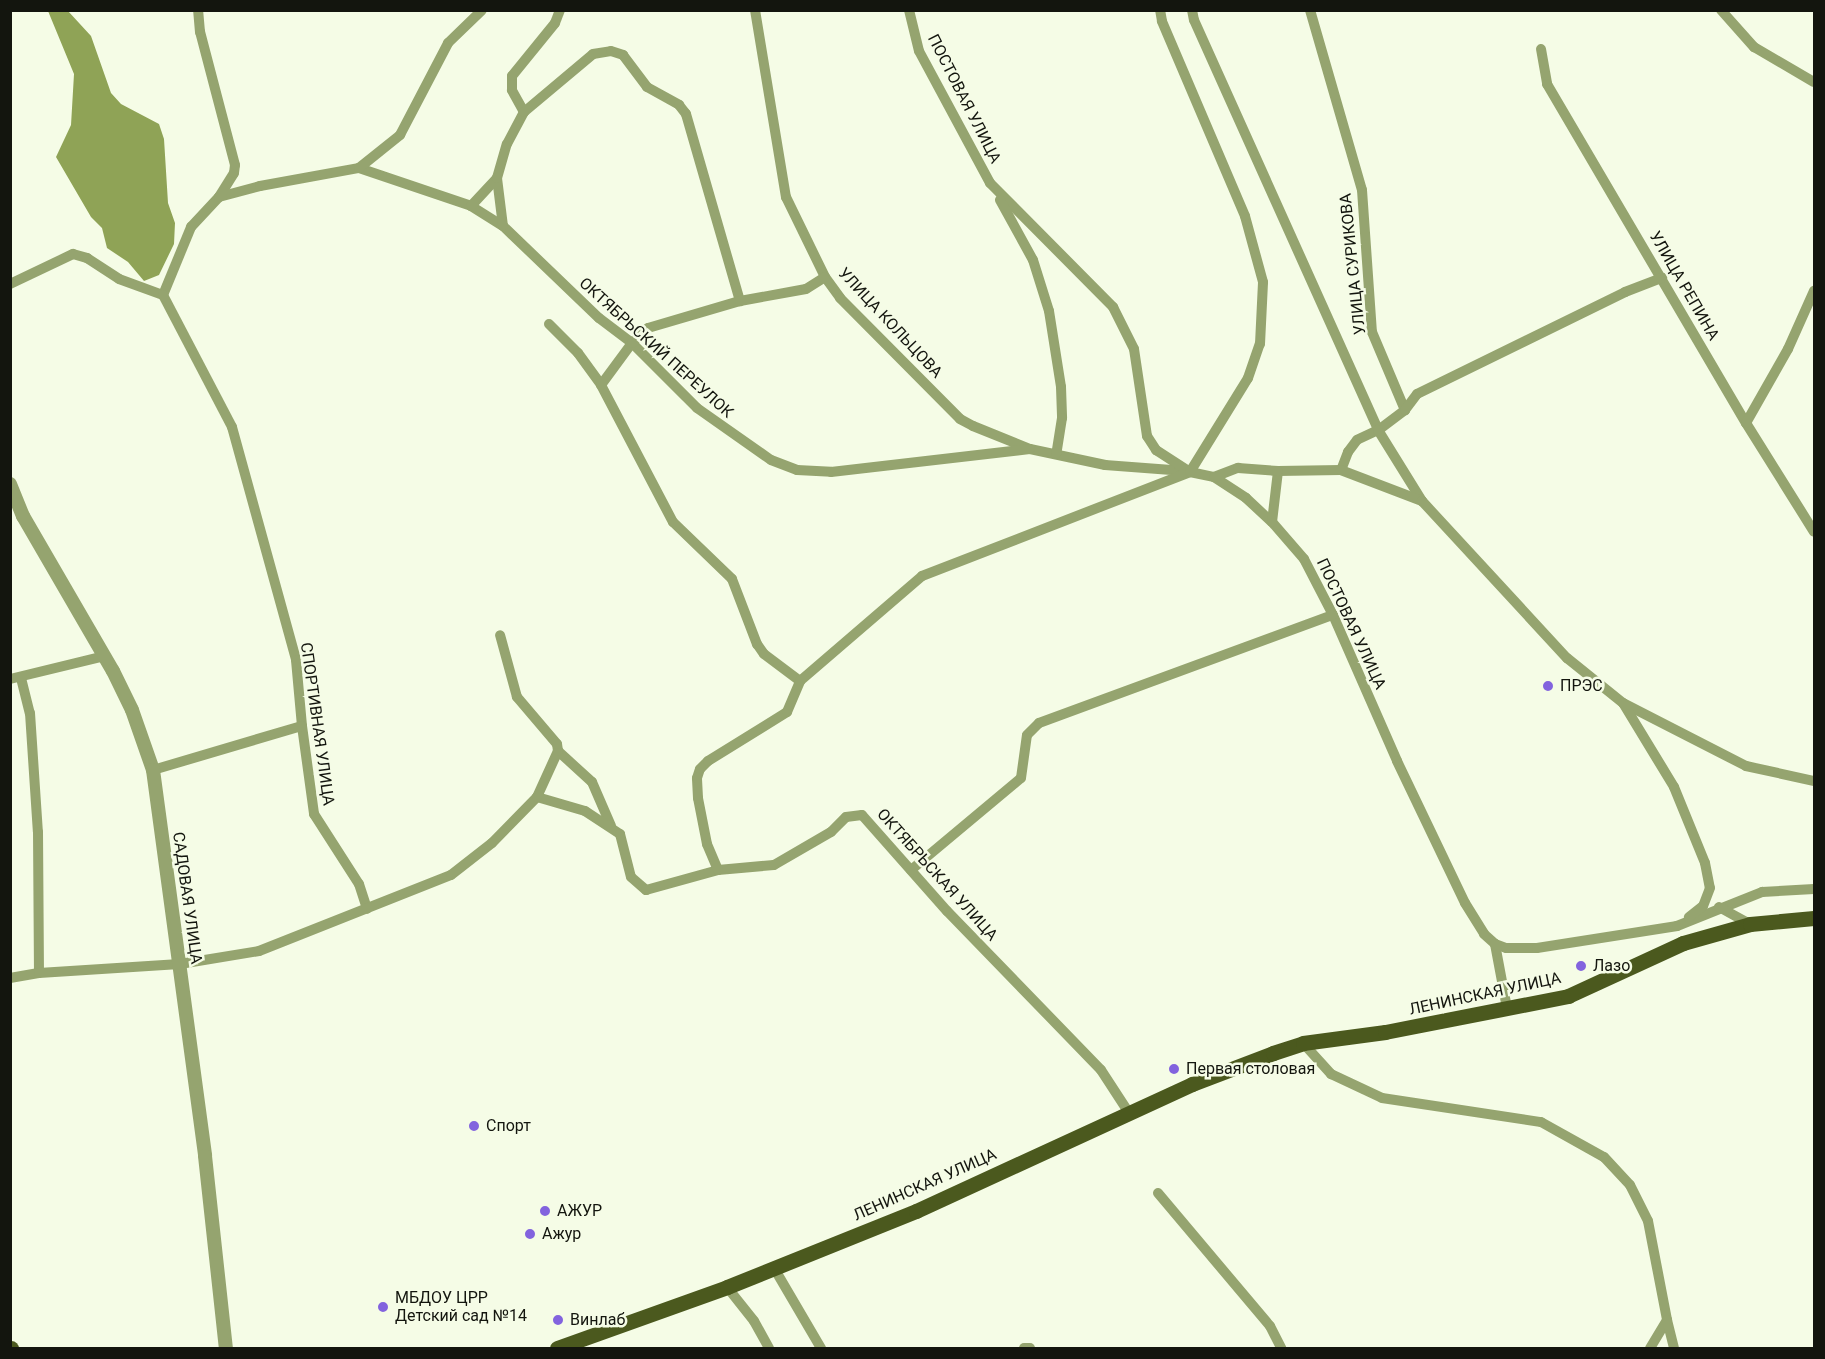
<!DOCTYPE html>
<html>
<head>
<meta charset="utf-8">
<style>
	body { margin:0 }
	#map { position:relative; width:1825px; height:1359px; overflow:hidden; background:#f5fce6; font-family:Roboto,sans-serif }
	div>[style] { position:absolute }
	[style*='--x'] { left:calc(var(--x)*1px); top:calc(var(--y)*1px); width:calc(var(--w)*1px); rotate:calc(var(--a)*1deg) }
	.water>* { inset:0; background:#8fa356 }
	.minor>* { height:10px; margin:-5px; padding:0 5px; transform-origin:5px; border-radius:5px; background:#95a46f }
	.tertiary>* { height:14px; margin:-7px; padding:0 7px; transform-origin:7px; border-radius:7px; background:#95a46f }
	.primary>* { height:15px; margin:-7.5px; padding:0 7.5px; transform-origin:7.5px; border-radius:7.5px; background:#4b591e }
	.dots>* { width:16px; height:16px; translate:-50% -50%; box-sizing:border-box; border:3px solid #f5fce6; border-radius:50% }
	span { translate:-50% -50%; white-space:nowrap; text-align:center; line-height:1.15; -webkit-text-stroke:5px #f5fce6; paint-order:stroke }
	.street-label { font-size:16px; color:#13150e }
	.poi-label { font-size:16px; color:#13150e }
	.left { translate:0 -50%; text-align:left }
	.frame { position:absolute; inset:0; border:12px solid #13150e; pointer-events:none }
</style>
</head>
<body>
<div id="map">
	<div class="water">
		<div style="clip-path:polygon(48px 11px,68px 11px,91px 36px,111px 93px,121px 104px,159px 124px,164px 139px,168px 203px,175px 223px,174px 244px,159px 275px,144px 281px,128px 262px,107px 248px,102px 228px,91px 217px,56px 157px,71px 125px,74px 74px)"></div>
	</div>
	<div class="minor">
		<div style="--x:755;--y:10;--w:190;--a:80.6"></div>
		<div style="--x:786;--y:197;--w:89;--a:64"></div>
		<div style="--x:825;--y:277;--w:26;--a:54"></div>
		<div style="--x:840;--y:298;--w:170;--a:45.2"></div>
		<div style="--x:960;--y:419;--w:15;--a:28"></div>
		<div style="--x:973;--y:426;--w:61;--a:22"></div>
		<div style="--x:1030;--y:449;--w:77;--a:12"></div>
		<div style="--x:1105;--y:465;--w:80;--a:4.3"></div>
		<div style="--x:909;--y:10;--w:42;--a:76.3"></div>
		<div style="--x:919;--y:51;--w:150;--a:61.7"></div>
		<div style="--x:990;--y:183;--w:175;--a:45.2"></div>
		<div style="--x:1113;--y:307;--w:47;--a:63.4"></div>
		<div style="--x:1134;--y:349;--w:88;--a:81.5"></div>
		<div style="--x:1147;--y:436;--w:17;--a:57"></div>
		<div style="--x:1156;--y:450;--w:40;--a:32.9"></div>
		<div style="--x:1190;--y:472;--w:25;--a:12"></div>
		<div style="--x:1214;--y:477;--w:38;--a:33"></div>
		<div style="--x:1246;--y:498;--w:35;--a:43"></div>
		<div style="--x:1272;--y:522;--w:49;--a:49.1"></div>
		<div style="--x:1304;--y:559;--w:63;--a:62.6"></div>
		<div style="--x:1333;--y:615;--w:159;--a:66.3"></div>
		<div style="--x:1397;--y:761;--w:157;--a:64.4"></div>
		<div style="--x:1465;--y:903;--w:36;--a:58"></div>
		<div style="--x:1484;--y:934;--w:15;--a:42"></div>
		<div style="--x:1495;--y:944;--w:12;--a:20"></div>
		<div style="--x:1506;--y:948;--w:31;--a:0"></div>
		<div style="--x:1537;--y:948;--w:142;--a:-8.9"></div>
		<div style="--x:1677;--y:926;--w:92;--a:-21.8"></div>
		<div style="--x:1762;--y:892;--w:52;--a:-3.3"></div>
		<div style="--x:1192;--y:10;--w:10;--a:79"></div>
		<div style="--x:1194;--y:20;--w:449;--a:65.8"></div>
		<div style="--x:1378;--y:430;--w:23;--a:155"></div>
		<div style="--x:1357;--y:440;--w:15;--a:127"></div>
		<div style="--x:1348;--y:452;--w:19;--a:111"></div>
		<div style="--x:1341;--y:470;--w:63;--a:179.1"></div>
		<div style="--x:1278;--y:471;--w:51;--a:96.7"></div>
		<div style="--x:1310;--y:10;--w:187;--a:73.9"></div>
		<div style="--x:1362;--y:190;--w:142;--a:86"></div>
		<div style="--x:1372;--y:332;--w:85;--a:67.1"></div>
		<div style="--x:1405;--y:410;--w:34;--a:143"></div>
		<div style="--x:1378;--y:430;--w:84;--a:58.2"></div>
		<div style="--x:1422;--y:501;--w:87;--a:-159.1"></div>
		<div style="--x:1721;--y:10;--w:50;--a:48.3"></div>
		<div style="--x:1754;--y:47;--w:69;--a:30.3"></div>
		<div style="--x:1541;--y:49;--w:36;--a:80"></div>
		<div style="--x:1547;--y:84;--w:393;--a:59.6"></div>
		<div style="--x:1746;--y:423;--w:128;--a:58"></div>
		<div style="--x:524;--y:112;--w:25;--a:-119"></div>
		<div style="--x:512;--y:90;--w:14;--a:-90"></div>
		<div style="--x:512;--y:76;--w:68;--a:-50.9"></div>
		<div style="--x:555;--y:23;--w:14;--a:-69"></div>
		<div style="--x:359;--y:168;--w:118;--a:18.7"></div>
		<div style="--x:471;--y:206;--w:38;--a:32"></div>
		<div style="--x:503;--y:226;--w:133;--a:43.8"></div>
		<div style="--x:599;--y:318;--w:41;--a:37.1"></div>
		<div style="--x:632;--y:343;--w:92;--a:45"></div>
		<div style="--x:697;--y:408;--w:90;--a:35.1"></div>
		<div style="--x:771;--y:460;--w:28;--a:21"></div>
		<div style="--x:797;--y:470;--w:34;--a:3"></div>
		<div style="--x:831;--y:472;--w:200;--a:-6.6"></div>
		<div style="--x:497;--y:178;--w:48;--a:82.9"></div>
		<div style="--x:219;--y:197;--w:42;--a:-15"></div>
		<div style="--x:260;--y:186;--w:101;--a:-10.3"></div>
		<div style="--x:359;--y:168;--w:53;--a:-38.8"></div>
		<div style="--x:400;--y:135;--w:104;--a:-62.4"></div>
		<div style="--x:448;--y:43;--w:47;--a:-44.1"></div>
		<div style="--x:1000;--y:200;--w:68;--a:61.2"></div>
		<div style="--x:1033;--y:260;--w:53;--a:72.6"></div>
		<div style="--x:1049;--y:311;--w:77;--a:81"></div>
		<div style="--x:1061;--y:387;--w:31;--a:88"></div>
		<div style="--x:1062;--y:418;--w:36;--a:99"></div>
		<div style="--x:471;--y:206;--w:38;--a:-47"></div>
		<div style="--x:497;--y:178;--w:35;--a:-74"></div>
		<div style="--x:507;--y:144;--w:36;--a:-62"></div>
		<div style="--x:524;--y:112;--w:90;--a:-40"></div>
		<div style="--x:593;--y:54;--w:18;--a:-9"></div>
		<div style="--x:611;--y:51;--w:13;--a:18"></div>
		<div style="--x:623;--y:55;--w:40;--a:53"></div>
		<div style="--x:647;--y:87;--w:37;--a:29"></div>
		<div style="--x:679;--y:105;--w:11;--a:52"></div>
		<div style="--x:686;--y:114;--w:195;--a:73.9"></div>
		<div style="--x:10;--y:284;--w:70;--a:-25.5"></div>
		<div style="--x:73;--y:254;--w:15;--a:16"></div>
		<div style="--x:87;--y:258;--w:38;--a:33"></div>
		<div style="--x:119;--y:279;--w:47;--a:20"></div>
		<div style="--x:163;--y:295;--w:74;--a:-67.6"></div>
		<div style="--x:191;--y:227;--w:41;--a:-47"></div>
		<div style="--x:219;--y:197;--w:28;--a:-58"></div>
		<div style="--x:234;--y:173;--w:8;--a:-83"></div>
		<div style="--x:235;--y:165;--w:138;--a:-104.7"></div>
		<div style="--x:200;--y:32;--w:22;--a:-95"></div>
		<div style="--x:163;--y:295;--w:149;--a:62.4"></div>
		<div style="--x:232;--y:427;--w:242;--a:74.6"></div>
		<div style="--x:296;--y:660;--w:66;--a:84.8"></div>
		<div style="--x:302;--y:726;--w:89;--a:82.2"></div>
		<div style="--x:314;--y:814;--w:83;--a:57.3"></div>
		<div style="--x:359;--y:884;--w:26;--a:72"></div>
		<div style="--x:549;--y:324;--w:41;--a:45"></div>
		<div style="--x:578;--y:353;--w:39;--a:54"></div>
		<div style="--x:601;--y:385;--w:155;--a:62.3"></div>
		<div style="--x:673;--y:522;--w:82;--a:44"></div>
		<div style="--x:732;--y:579;--w:70;--a:69"></div>
		<div style="--x:757;--y:644;--w:12;--a:55"></div>
		<div style="--x:764;--y:654;--w:45;--a:36.9"></div>
		<div style="--x:601;--y:385;--w:52;--a:-53.6"></div>
		<div style="--x:632;--y:343;--w:22;--a:-43"></div>
		<div style="--x:648;--y:328;--w:96;--a:-16.4"></div>
		<div style="--x:740;--y:301;--w:67;--a:-10.3"></div>
		<div style="--x:806;--y:289;--w:22;--a:-32"></div>
		<div style="--x:1405;--y:410;--w:20;--a:-53"></div>
		<div style="--x:1417;--y:394;--w:232;--a:-26.1"></div>
		<div style="--x:1625;--y:292;--w:40;--a:-21"></div>
		<div style="--x:1746;--y:423;--w:85;--a:-60.4"></div>
		<div style="--x:1788;--y:349;--w:64;--a:-65.9"></div>
		<div style="--x:1214;--y:477;--w:26;--a:-21"></div>
		<div style="--x:1238;--y:468;--w:40;--a:4.3"></div>
		<div style="--x:1422;--y:501;--w:214;--a:47.3"></div>
		<div style="--x:1567;--y:658;--w:72;--a:38.8"></div>
		<div style="--x:1623;--y:703;--w:138;--a:27.1"></div>
		<div style="--x:1746;--y:766;--w:70;--a:12.4"></div>
		<div style="--x:21;--y:678;--w:36;--a:76"></div>
		<div style="--x:30;--y:713;--w:119;--a:86.2"></div>
		<div style="--x:38;--y:832;--w:141;--a:89.6"></div>
		<div style="--x:10;--y:679;--w:97;--a:-13.7"></div>
		<div style="--x:1623;--y:703;--w:98;--a:58.7"></div>
		<div style="--x:1674;--y:787;--w:82;--a:67.8"></div>
		<div style="--x:1705;--y:863;--w:25;--a:79"></div>
		<div style="--x:1710;--y:888;--w:19;--a:111"></div>
		<div style="--x:1703;--y:906;--w:18;--a:142"></div>
		<div style="--x:558;--y:751;--w:46;--a:42.4"></div>
		<div style="--x:592;--y:782;--w:48;--a:66.6"></div>
		<div style="--x:153;--y:770;--w:155;--a:-16.5"></div>
		<div style="--x:537;--y:797;--w:50;--a:16.3"></div>
		<div style="--x:585;--y:811;--w:42;--a:33.3"></div>
		<div style="--x:620;--y:834;--w:44;--a:75.7"></div>
		<div style="--x:631;--y:877;--w:20;--a:41"></div>
		<div style="--x:646;--y:890;--w:75;--a:-15.5"></div>
		<div style="--x:718;--y:870;--w:56;--a:-5.1"></div>
		<div style="--x:774;--y:865;--w:66;--a:-30.1"></div>
		<div style="--x:831;--y:832;--w:21;--a:-45"></div>
		<div style="--x:846;--y:817;--w:16;--a:-7"></div>
		<div style="--x:862;--y:815;--w:128;--a:48.5"></div>
		<div style="--x:947;--y:911;--w:221;--a:45.9"></div>
		<div style="--x:1101;--y:1070;--w:51;--a:56.9"></div>
		<div style="--x:718;--y:870;--w:28;--a:-113"></div>
		<div style="--x:707;--y:844;--w:47;--a:-101.1"></div>
		<div style="--x:698;--y:798;--w:20;--a:-93"></div>
		<div style="--x:697;--y:778;--w:9;--a:-72"></div>
		<div style="--x:700;--y:769;--w:11;--a:-45"></div>
		<div style="--x:708;--y:761;--w:93;--a:-31.8"></div>
		<div style="--x:787;--y:712;--w:34;--a:-67"></div>
		<div style="--x:800;--y:681;--w:161;--a:-40.7"></div>
		<div style="--x:922;--y:576;--w:287;--a:-21.2"></div>
		<div style="--x:1190;--y:472;--w:110;--a:-58.3"></div>
		<div style="--x:1248;--y:378;--w:36;--a:-71"></div>
		<div style="--x:1260;--y:344;--w:62;--a:-87.2"></div>
		<div style="--x:1263;--y:282;--w:68;--a:-105.3"></div>
		<div style="--x:1245;--y:216;--w:212;--a:-113.1"></div>
		<div style="--x:1162;--y:21;--w:11;--a:-100"></div>
		<div style="--x:911;--y:870;--w:143;--a:-39.9"></div>
		<div style="--x:1021;--y:778;--w:43;--a:-82.1"></div>
		<div style="--x:1027;--y:735;--w:17;--a:-45"></div>
		<div style="--x:1039;--y:723;--w:313;--a:-20.2"></div>
		<div style="--x:1719;--y:907;--w:35;--a:29"></div>
		<div style="--x:1495;--y:944;--w:65;--a:79.4"></div>
		<div style="--x:10;--y:978;--w:29;--a:-10"></div>
		<div style="--x:39;--y:973;--w:141;--a:-3.7"></div>
		<div style="--x:180;--y:964;--w:80;--a:-9.3"></div>
		<div style="--x:259;--y:951;--w:206;--a:-21.6"></div>
		<div style="--x:451;--y:875;--w:52;--a:-38"></div>
		<div style="--x:492;--y:843;--w:64;--a:-45.6"></div>
		<div style="--x:537;--y:797;--w:51;--a:-65.5"></div>
		<div style="--x:558;--y:751;--w:7;--a:-98"></div>
		<div style="--x:557;--y:744;--w:62;--a:-130.4"></div>
		<div style="--x:517;--y:697;--w:64;--a:-105.3"></div>
		<div style="--x:1303;--y:1043;--w:42;--a:47.9"></div>
		<div style="--x:1331;--y:1074;--w:56;--a:25.2"></div>
		<div style="--x:1382;--y:1098;--w:161;--a:8.6"></div>
		<div style="--x:1541;--y:1122;--w:72;--a:29.1"></div>
		<div style="--x:1604;--y:1157;--w:38;--a:47"></div>
		<div style="--x:1630;--y:1185;--w:40;--a:63.4"></div>
		<div style="--x:1648;--y:1221;--w:101;--a:79.1"></div>
		<div style="--x:1667;--y:1320;--w:33;--a:121"></div>
		<div style="--x:1158;--y:1193;--w:174;--a:49.9"></div>
		<div style="--x:1270;--y:1326;--w:25;--a:63"></div>
		<div style="--x:774;--y:1268;--w:93;--a:59.6"></div>
		<div style="--x:727;--y:1287;--w:43;--a:51.5"></div>
		<div style="--x:754;--y:1321;--w:31;--a:61"></div>
		<div style="--x:1667;--y:1320;--w:29;--a:76"></div>
		<div style="--x:1024;--y:1348;--w:6;--a:0"></div>
	</div>
	<div class="tertiary">
		<div style="--x:10;--y:484;--w:35;--a:68"></div>
		<div style="--x:23;--y:516;--w:179;--a:59.9"></div>
		<div style="--x:113;--y:671;--w:43;--a:64"></div>
		<div style="--x:132;--y:710;--w:64;--a:70.7"></div>
		<div style="--x:153;--y:770;--w:389;--a:82.3"></div>
		<div style="--x:205;--y:1156;--w:193;--a:83.8"></div>
	</div>
	<div class="primary">
		<div style="--x:10;--y:1348;--w:1;--a:0"></div>
		<div style="--x:557;--y:1348;--w:181;--a:-19.7"></div>
		<div style="--x:727;--y:1287;--w:204;--a:-21.9"></div>
		<div style="--x:916;--y:1211;--w:304;--a:-24.7"></div>
		<div style="--x:1192;--y:1084;--w:87;--a:-20.9"></div>
		<div style="--x:1273;--y:1053;--w:32;--a:-18"></div>
		<div style="--x:1303;--y:1043;--w:83;--a:-7.6"></div>
		<div style="--x:1385;--y:1032;--w:187;--a:-11.1"></div>
		<div style="--x:1568;--y:996;--w:127;--a:-24.7"></div>
		<div style="--x:1683;--y:943;--w:70;--a:-15.8"></div>
		<div style="--x:1750;--y:924;--w:64;--a:-5.4"></div>
	</div>
	<div class="dots">
		<div style="left:1548px;top:686px;background:#8263de"></div>
		<div style="left:1581px;top:966px;background:#8263de"></div>
		<div style="left:1174px;top:1069px;background:#8263de"></div>
		<div style="left:474px;top:1126px;background:#8263de"></div>
		<div style="left:545px;top:1211px;background:#8263de"></div>
		<div style="left:530px;top:1234px;background:#8263de"></div>
		<div style="left:383px;top:1307px;background:#8263de"></div>
		<div style="left:558px;top:1320px;background:#8263de"></div>
	</div>
	<div class="street-label">
		<span style="left:964px;top:99px;rotate:63deg">ПОСТОВАЯ УЛИЦА</span>
		<span style="left:1353px;top:264px;rotate:-96deg">УЛИЦА СУРИКОВА</span>
		<span style="left:1684px;top:286px;rotate:60deg">УЛИЦА РЕПИНА</span>
		<span style="left:890px;top:323px;rotate:47deg">УЛИЦА КОЛЬЦОВА</span>
		<span style="left:656px;top:348px;rotate:42deg">ОКТЯБРЬСКИЙ ПЕРЕУЛОК</span>
		<span style="left:1351px;top:624px;rotate:65deg">ПОСТОВАЯ УЛИЦА</span>
		<span style="left:317px;top:724px;rotate:82deg">СПОРТИВНАЯ УЛИЦА</span>
		<span style="left:937px;top:875px;rotate:48deg">ОКТЯБРЬСКАЯ УЛИЦА</span>
		<span style="left:187px;top:898px;rotate:82deg">САДОВАЯ УЛИЦА</span>
		<span style="left:1485px;top:994px;rotate:-12deg">ЛЕНИНСКАЯ УЛИЦА</span>
		<span style="left:925px;top:1185px;rotate:-24deg">ЛЕНИНСКАЯ УЛИЦА</span>
	</div>
	<div class="poi-label">
		<span class="left" style="left:1560px;top:686px">ПРЭС</span>
		<span class="left" style="left:1593px;top:966px">Лазо</span>
		<span class="left" style="left:1186px;top:1069px">Первая столовая</span>
		<span class="left" style="left:486px;top:1126px">Спорт</span>
		<span class="left" style="left:557px;top:1211px">АЖУР</span>
		<span class="left" style="left:542px;top:1234px">Ажур</span>
		<span class="left" style="left:395px;top:1307px">МБДОУ ЦРР<br>Детский сад №14</span>
		<span class="left" style="left:570px;top:1320px">Винлаб</span>
	</div>
	<div class="frame"></div>
</div>
</body>
</html>
